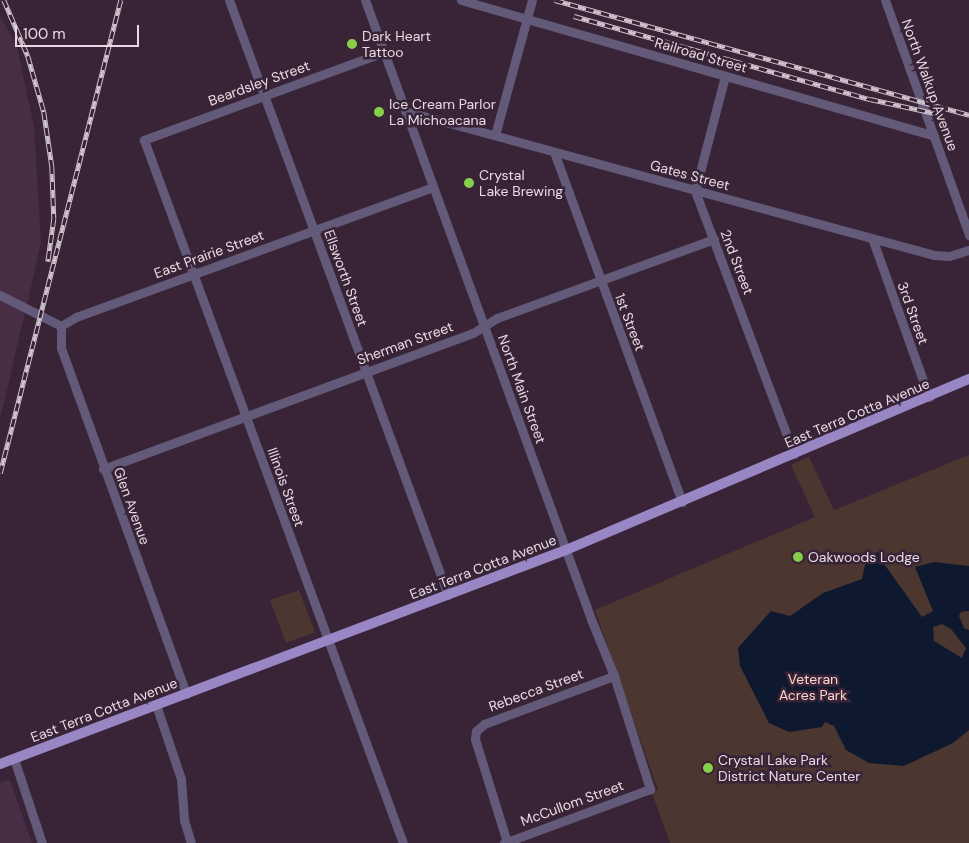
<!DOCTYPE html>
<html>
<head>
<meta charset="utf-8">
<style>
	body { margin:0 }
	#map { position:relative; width:969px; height:843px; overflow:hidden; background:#382436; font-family:"DM Sans",sans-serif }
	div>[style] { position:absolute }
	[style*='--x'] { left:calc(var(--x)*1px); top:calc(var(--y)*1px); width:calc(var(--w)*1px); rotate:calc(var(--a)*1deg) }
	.built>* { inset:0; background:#472e45 }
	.green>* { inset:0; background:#4c3630 }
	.water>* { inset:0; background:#0e1930 }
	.minor>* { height:9px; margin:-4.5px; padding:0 4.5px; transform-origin:4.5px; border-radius:4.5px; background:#635a79 }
	.major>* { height:10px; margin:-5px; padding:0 5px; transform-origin:5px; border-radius:5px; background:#9987c5 }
	.rail>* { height:4.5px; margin-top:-2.25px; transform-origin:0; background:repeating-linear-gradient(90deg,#382436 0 8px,#cfc1cd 0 16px); box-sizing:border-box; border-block:1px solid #cfc1cd }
	.dots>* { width:14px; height:14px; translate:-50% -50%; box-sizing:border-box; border:2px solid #382436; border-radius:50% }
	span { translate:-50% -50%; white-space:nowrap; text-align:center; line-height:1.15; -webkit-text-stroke:5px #382436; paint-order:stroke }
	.poi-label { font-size:14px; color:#e7dae6 }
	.left { translate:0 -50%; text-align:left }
	.street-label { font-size:14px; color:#e7dae6 }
	.park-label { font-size:14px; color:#fed6cb }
	.scale { position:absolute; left:15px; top:25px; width:124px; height:22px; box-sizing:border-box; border:2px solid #e7dae6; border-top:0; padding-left:6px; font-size:15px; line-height:18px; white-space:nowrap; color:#e7dae6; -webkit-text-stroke:4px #382436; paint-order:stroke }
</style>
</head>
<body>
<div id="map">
	<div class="built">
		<div style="clip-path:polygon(0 16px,16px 43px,34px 126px,41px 243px,0 420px)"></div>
		<div style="clip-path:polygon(10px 780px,32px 843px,0 843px,0 783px)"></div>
	</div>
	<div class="green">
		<div style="clip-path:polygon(969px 455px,969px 843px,670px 843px,652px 793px,658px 790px,595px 610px,815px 517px,791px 465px,809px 457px,834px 510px)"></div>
		<div style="clip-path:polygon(299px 590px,315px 632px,286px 643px,270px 600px)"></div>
	</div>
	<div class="water">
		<div style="clip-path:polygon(evenodd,879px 552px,882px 561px,922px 617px,933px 611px,915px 567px,934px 562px,969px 566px,969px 611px,961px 612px,959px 616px,964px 628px,969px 630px,969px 730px,953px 743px,904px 766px,869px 763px,846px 750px,834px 726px,825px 722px,822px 727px,789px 732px,769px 723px,740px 666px,738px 648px,771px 611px,790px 616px,823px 593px,862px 579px,867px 555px,879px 552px,942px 624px,951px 629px,966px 648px,962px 658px,934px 641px,933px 627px,942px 624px)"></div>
	</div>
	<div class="minor">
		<div style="--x:229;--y:0;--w:634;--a:69.79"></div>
		<div style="--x:365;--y:0;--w:659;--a:69.94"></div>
		<div style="--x:591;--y:619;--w:61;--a:68"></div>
		<div style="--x:614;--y:676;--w:119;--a:72.3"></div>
		<div style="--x:650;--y:789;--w:156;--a:159.7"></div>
		<div style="--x:461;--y:0;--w:492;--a:16"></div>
		<div style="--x:885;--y:0;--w:250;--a:70.3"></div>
		<div style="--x:384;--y:52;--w:256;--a:159.9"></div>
		<div style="--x:144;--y:140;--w:749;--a:69.78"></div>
		<div style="--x:725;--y:76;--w:119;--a:104.6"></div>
		<div style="--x:695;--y:191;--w:281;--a:69.4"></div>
		<div style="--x:405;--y:111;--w:548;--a:15.23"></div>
		<div style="--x:934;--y:255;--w:15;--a:4"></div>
		<div style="--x:949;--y:256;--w:21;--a:-17"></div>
		<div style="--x:495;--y:135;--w:140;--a:-74.7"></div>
		<div style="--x:554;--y:152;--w:373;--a:69.9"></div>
		<div style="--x:872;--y:238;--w:169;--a:70.3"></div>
		<div style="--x:0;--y:295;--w:68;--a:26.9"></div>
		<div style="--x:61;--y:326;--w:17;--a:-31"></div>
		<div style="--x:76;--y:317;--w:380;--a:-20"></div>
		<div style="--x:61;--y:326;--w:22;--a:90"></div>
		<div style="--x:61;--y:348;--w:368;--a:70.1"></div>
		<div style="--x:103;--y:469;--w:394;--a:-20.2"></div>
		<div style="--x:473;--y:333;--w:28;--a:-32"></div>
		<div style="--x:497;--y:318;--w:231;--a:-20"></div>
		<div style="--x:156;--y:705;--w:78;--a:71.3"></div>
		<div style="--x:181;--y:779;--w:41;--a:85.8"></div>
		<div style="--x:184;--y:820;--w:24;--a:73"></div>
		<div style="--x:14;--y:759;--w:89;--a:71.6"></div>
		<div style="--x:507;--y:842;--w:108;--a:-107.3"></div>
		<div style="--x:475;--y:739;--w:8;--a:-83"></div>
		<div style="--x:476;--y:731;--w:11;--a:-41"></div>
		<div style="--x:484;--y:724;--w:139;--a:-20.3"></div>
	</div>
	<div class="major">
		<div style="--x:0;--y:764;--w:605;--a:-20.71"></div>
		<div style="--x:566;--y:550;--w:438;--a:-23"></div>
	</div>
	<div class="rail">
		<div style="--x:4;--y:0;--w:61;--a:66.8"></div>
		<div style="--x:28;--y:56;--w:58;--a:74.1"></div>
		<div style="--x:44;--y:112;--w:55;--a:81.6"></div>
		<div style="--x:52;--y:166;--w:53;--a:87.8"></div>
		<div style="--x:54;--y:219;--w:43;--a:97.9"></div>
		<div style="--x:555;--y:0;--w:430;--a:15.5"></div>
		<div style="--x:574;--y:16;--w:307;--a:15.7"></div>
		<div style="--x:870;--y:99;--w:71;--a:12.3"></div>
		<div style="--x:0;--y:473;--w:488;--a:-75.7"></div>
	</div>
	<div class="dots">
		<div style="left:352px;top:44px;background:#87cf4b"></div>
		<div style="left:379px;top:112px;background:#87cf4b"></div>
		<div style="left:469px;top:183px;background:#87cf4b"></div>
		<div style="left:798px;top:557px;background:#87cf4b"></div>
		<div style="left:708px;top:768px;background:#87cf4b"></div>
	</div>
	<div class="poi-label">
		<span class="left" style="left:362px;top:44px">Dark Heart<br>Tattoo</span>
		<span class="left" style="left:389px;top:112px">Ice Cream Parlor<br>La Michoacana</span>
		<span class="left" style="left:479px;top:183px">Crystal<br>Lake Brewing</span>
		<span class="left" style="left:808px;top:557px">Oakwoods Lodge</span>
		<span class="left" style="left:718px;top:768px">Crystal Lake Park<br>District Nature Center</span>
	</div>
	<div class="street-label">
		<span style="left:701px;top:55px;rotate:16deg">Railroad Street</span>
		<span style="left:259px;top:83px;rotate:-20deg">Beardsley Street</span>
		<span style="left:930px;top:85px;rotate:70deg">North Walkup Avenue</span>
		<span style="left:690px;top:175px;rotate:15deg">Gates Street</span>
		<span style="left:209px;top:254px;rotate:-20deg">East Prairie Street</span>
		<span style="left:737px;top:262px;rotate:69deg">2nd Street</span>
		<span style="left:346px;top:278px;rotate:70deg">Ellsworth Street</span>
		<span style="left:913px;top:313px;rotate:70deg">3rd Street</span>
		<span style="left:630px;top:322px;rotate:69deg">1st Street</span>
		<span style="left:405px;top:343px;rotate:-20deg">Sherman Street</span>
		<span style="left:522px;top:389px;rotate:70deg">North Main Street</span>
		<span style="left:857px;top:413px;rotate:-23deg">East Terra Cotta Avenue</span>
		<span style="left:286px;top:487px;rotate:70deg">Illinois Street</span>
		<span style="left:132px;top:506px;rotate:70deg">Glen Avenue</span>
		<span style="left:483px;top:567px;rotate:-21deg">East Terra Cotta Avenue</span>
		<span style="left:536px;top:690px;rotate:-20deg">Rebecca Street</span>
		<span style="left:104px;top:710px;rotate:-21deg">East Terra Cotta Avenue</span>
		<span style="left:572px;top:803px;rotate:-20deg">McCullom Street</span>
	</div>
	<div class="park-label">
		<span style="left:813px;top:687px">Veteran<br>Acres Park</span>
	</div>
	<div class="scale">100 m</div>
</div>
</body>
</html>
